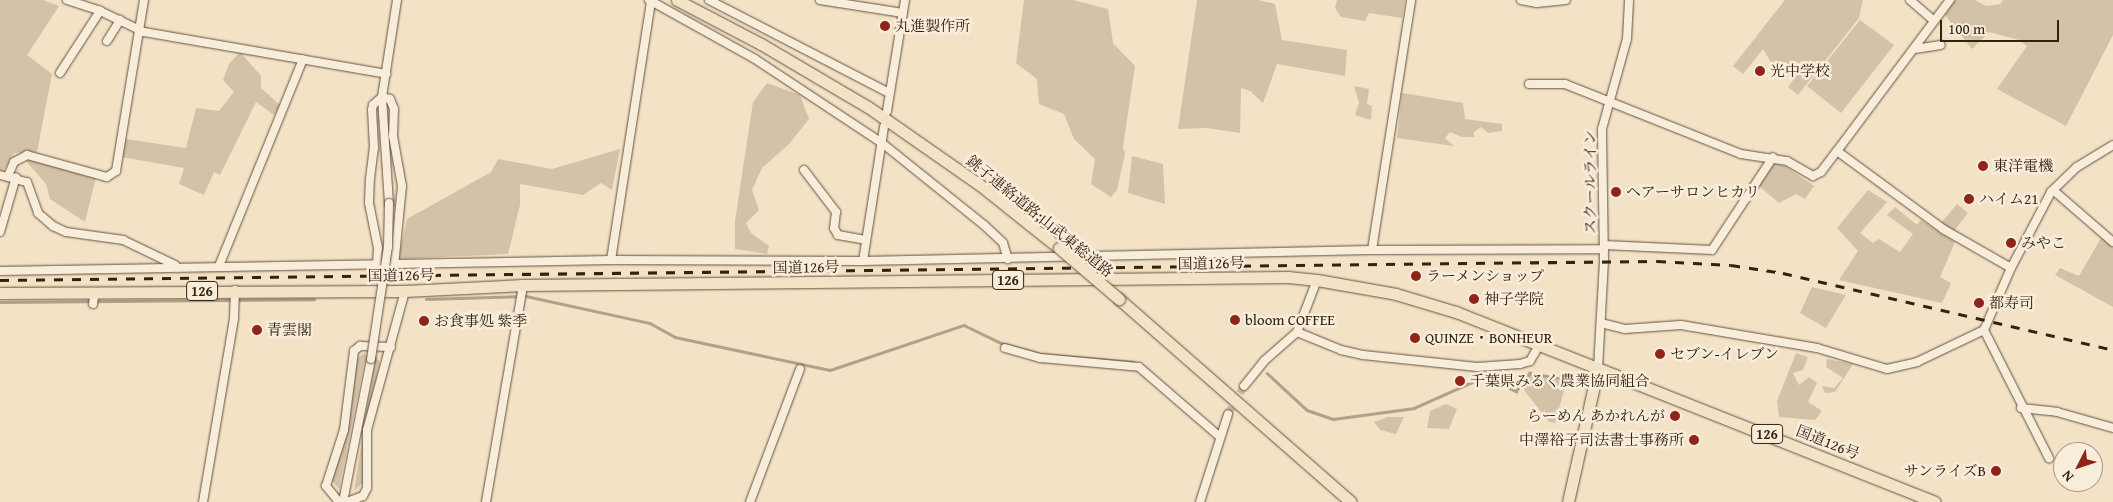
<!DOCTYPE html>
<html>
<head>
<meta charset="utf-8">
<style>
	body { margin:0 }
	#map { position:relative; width:2113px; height:502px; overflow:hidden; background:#f4e2c7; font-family:"Gentium Book Plus","Noto Serif JP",serif }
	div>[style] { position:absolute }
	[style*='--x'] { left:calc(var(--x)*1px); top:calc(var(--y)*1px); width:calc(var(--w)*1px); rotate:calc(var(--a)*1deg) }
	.green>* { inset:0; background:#d3c1a8 }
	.stream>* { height:2.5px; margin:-1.25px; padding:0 1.25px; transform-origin:1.25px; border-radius:1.25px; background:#b2a188 }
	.minor-tunnel>* { height:8px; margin-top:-4px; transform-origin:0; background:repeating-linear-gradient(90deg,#cdbca2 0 8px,transparent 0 12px) }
	.roads { filter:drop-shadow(0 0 1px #63523c) drop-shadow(0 0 1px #63523c) }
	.minor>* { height:8px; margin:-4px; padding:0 4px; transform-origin:4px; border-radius:4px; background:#f8ecdb }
	.highway>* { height:11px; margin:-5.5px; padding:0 5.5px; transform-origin:5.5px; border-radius:5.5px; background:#f4e2c7 }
	.rail>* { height:2.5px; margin-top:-1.25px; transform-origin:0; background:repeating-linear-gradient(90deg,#33220e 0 9px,transparent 0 18px) }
	.bridges { filter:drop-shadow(0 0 1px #63523c) drop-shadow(0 0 1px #63523c) }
	.minor-bridge>* { height:8px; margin:-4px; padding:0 4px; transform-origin:4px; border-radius:4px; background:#f8ecdb }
	.highway-bridge>* { height:11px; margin:-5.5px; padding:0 5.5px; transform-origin:5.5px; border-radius:5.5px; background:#f4e2c7 }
	.dots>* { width:14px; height:14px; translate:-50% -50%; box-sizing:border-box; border:2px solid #f8ecdb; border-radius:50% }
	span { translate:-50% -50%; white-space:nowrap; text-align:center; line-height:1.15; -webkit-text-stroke:5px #f8ecdb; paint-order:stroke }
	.shield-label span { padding:1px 4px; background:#f8ecdb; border:1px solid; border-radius:4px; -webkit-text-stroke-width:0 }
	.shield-label { font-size:14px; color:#33220e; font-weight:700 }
	.poi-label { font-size:15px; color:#33220e }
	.left { translate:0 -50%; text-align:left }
	.right { translate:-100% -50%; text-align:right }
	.street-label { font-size:15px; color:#33220e }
	.north { position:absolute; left:2053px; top:442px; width:50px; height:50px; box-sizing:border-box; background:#f8ecdb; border:1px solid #a99b89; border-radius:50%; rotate:229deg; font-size:14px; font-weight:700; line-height:20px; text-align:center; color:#33220e }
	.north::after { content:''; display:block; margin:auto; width:18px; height:22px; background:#8f2418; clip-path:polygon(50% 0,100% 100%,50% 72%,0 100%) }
	.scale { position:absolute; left:1940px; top:20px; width:119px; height:22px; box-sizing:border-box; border:2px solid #33220e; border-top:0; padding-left:6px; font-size:15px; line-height:18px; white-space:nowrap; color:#33220e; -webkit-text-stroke:4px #f8ecdb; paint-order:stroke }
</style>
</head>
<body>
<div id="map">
	<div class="green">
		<div style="clip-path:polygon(0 0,43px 0,59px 6px,27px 55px,52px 74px,37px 152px,14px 153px,3px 171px,0 171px)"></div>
		<div style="clip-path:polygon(1024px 0,1073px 0,1108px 9px,1113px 43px,1135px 66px,1123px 147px,1125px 154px,1117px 190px,1111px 197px,1091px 184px,1095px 159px,1074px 139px,1064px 114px,1039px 104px,1037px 79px,1016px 63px)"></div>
		<div style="clip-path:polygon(1197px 0,1258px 0,1275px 4px,1282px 40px,1347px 50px,1345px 76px,1277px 64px,1263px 103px,1250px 91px,1241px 88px,1240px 133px,1207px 128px,1178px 129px)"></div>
		<div style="clip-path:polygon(1337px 0,1405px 0,1402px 18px,1369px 13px,1365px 21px,1341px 17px,1335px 8px)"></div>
		<div style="clip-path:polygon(1785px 0,1863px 0,1859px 18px,1798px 95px,1788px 87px,1797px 75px,1774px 67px,1763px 49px,1743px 74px,1733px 66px)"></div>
		<div style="clip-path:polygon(1953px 0,1975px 0,1986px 6px,2000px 4px,2003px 0,2113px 0,2113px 35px,2066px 126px,1997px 89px,2027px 46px,2019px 40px,1989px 32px,1972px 49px,1945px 15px)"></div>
		<div style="clip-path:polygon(1860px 20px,1894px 45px,1841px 113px,1807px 86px)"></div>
		<div style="clip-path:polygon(240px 52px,261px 76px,261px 88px,280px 105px,274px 115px,256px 102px,220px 175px,214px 172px,204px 195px,179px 184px,184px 168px,122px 157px,126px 139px,186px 148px,196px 108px,219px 111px,234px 92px,223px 80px,229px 64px)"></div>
		<div style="clip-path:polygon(767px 83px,800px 95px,809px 119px,789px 144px,762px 168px,752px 190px,759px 210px,746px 223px,751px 233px,769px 246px,767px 254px,735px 249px,735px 221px,753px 102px)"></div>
		<div style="clip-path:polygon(1354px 86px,1369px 89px,1367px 104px,1372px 106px,1371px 120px,1355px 115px,1359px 103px)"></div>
		<div style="clip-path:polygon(1402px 93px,1463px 103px,1465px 119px,1502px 124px,1502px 131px,1488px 133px,1481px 127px,1474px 132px,1474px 137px,1462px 137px,1450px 132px,1445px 138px,1454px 146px,1397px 138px)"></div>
		<div style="clip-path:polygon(620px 149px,612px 190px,601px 183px,583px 195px,520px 184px,520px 205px,508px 254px,398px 259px,407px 219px,491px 172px,498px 159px,552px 169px)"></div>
		<div style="clip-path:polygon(1132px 156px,1163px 164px,1165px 204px,1128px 193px)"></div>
		<div style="clip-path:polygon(33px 159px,96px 178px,85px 222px,50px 199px,46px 184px,26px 161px)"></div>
		<div style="clip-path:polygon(1771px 163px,1785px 166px,1814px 186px,1805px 199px,1796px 194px,1779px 203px,1758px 185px)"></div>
		<div style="clip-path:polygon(1868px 190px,1887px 202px,1860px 233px,1873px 243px,1879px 239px,1900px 252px,1913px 234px,1887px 215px,1895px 207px,1917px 225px,1921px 220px,1955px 242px,1940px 277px,1951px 283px,1942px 303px,1839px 280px,1858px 251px,1837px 228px)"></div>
		<div style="clip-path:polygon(1957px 204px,1968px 213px,1954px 231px,1941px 223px)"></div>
		<div style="clip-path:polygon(2101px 238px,2113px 247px,2113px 307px,2055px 275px,2060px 268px,2079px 276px)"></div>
		<div style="clip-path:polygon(1812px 287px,1846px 295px,1826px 328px,1800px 313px)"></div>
		<div style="clip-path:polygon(364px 353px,366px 354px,339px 489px,331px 479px,350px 413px,357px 359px)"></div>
		<div style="clip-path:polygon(1796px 353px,1808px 357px,1803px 370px,1793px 373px,1799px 385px,1809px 377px,1817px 383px,1808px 402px,1822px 411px,1815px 420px,1779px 417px,1777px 401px)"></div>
		<div style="clip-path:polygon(375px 356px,380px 362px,366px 426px,363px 483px,354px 491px)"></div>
		<div style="clip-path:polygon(1827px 359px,1853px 364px,1835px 392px,1825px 393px,1822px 386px,1834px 388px,1843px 378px,1826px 367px)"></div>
		<div style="clip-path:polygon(1528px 371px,1566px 383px,1555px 423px,1549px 422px,1524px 390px)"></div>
		<div style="clip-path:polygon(1446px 404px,1457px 409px,1449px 429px,1427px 428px,1430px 411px)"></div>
		<div style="clip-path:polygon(1388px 417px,1404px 417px,1396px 434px,1380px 430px,1374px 422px)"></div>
	</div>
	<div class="stream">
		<div style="--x:426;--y:299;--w:100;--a:-1.7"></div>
		<div style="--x:526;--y:296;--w:127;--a:12.3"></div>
		<div style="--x:650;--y:323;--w:29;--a:29"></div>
		<div style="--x:675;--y:337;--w:158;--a:12"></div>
		<div style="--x:830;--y:370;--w:141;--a:-18.6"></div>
		<div style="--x:964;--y:325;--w:41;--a:25.9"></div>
		<div style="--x:1001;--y:343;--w:41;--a:15.8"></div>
		<div style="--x:1040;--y:354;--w:94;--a:4.9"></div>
		<div style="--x:0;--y:302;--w:314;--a:-0.5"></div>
		<div style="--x:1267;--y:373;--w:54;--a:42.8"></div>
		<div style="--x:1307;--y:410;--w:28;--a:19"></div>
		<div style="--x:1333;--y:419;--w:82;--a:-7.7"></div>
		<div style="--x:1414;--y:408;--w:79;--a:-24"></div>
		<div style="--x:1486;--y:376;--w:34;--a:27"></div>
		<div style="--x:1516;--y:391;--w:23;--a:-52"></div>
		<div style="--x:1530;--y:373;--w:41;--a:9.9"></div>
	</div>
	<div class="minor-tunnel">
		<div style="--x:1228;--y:414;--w:32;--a:-60"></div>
	</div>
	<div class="roads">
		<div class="minor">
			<div style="--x:67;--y:0;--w:35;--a:18"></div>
			<div style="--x:100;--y:11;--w:49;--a:25.5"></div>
			<div style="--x:144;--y:32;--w:246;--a:9.8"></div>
			<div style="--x:649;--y:0;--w:121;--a:29.1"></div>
			<div style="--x:755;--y:59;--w:152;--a:33.5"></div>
			<div style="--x:882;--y:143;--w:131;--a:38.8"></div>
			<div style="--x:984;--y:225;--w:26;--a:43"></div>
			<div style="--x:1003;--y:243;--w:17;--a:73"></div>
			<div style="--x:709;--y:0;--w:203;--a:27.3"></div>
			<div style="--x:820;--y:0;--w:84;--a:8.9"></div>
			<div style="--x:1521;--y:0;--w:16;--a:11"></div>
			<div style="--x:1537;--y:3;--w:29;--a:-6"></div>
			<div style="--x:1910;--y:0;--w:29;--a:41"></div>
			<div style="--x:107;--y:41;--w:25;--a:-58"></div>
			<div style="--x:1915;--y:49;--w:26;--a:-9"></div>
			<div style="--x:60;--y:73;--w:74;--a:-57.2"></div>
			<div style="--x:1529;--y:84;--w:36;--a:0"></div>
			<div style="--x:1565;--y:84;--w:189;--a:21.7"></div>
			<div style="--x:1741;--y:154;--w:47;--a:8.7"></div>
			<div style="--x:1787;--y:161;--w:30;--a:30"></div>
			<div style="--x:1813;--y:176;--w:9;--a:-27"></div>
			<div style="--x:1821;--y:172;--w:26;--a:-53"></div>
			<div style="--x:1837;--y:151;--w:189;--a:-53.2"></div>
			<div style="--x:887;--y:111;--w:112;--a:-80.8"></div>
			<div style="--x:1837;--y:151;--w:132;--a:36.3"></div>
			<div style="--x:1943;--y:229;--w:78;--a:29.8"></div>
			<div style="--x:804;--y:170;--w:53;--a:52.7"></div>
			<div style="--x:836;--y:212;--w:16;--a:97"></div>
			<div style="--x:834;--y:228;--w:8;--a:60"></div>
			<div style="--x:838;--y:235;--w:28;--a:10"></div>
			<div style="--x:0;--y:175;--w:28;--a:15"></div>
			<div style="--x:27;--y:182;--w:33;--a:70"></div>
			<div style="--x:38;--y:213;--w:20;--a:41"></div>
			<div style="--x:53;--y:226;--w:14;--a:25"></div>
			<div style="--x:66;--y:232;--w:58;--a:8"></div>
			<div style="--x:123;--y:240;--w:58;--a:25.7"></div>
			<div style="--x:8;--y:176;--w:15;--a:-67"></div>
			<div style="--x:14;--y:162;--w:15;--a:-28"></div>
			<div style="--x:27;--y:155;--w:83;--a:15.4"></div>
			<div style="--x:107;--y:177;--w:11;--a:-34"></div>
			<div style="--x:116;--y:171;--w:173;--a:-80.7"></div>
			<div style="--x:2053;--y:190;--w:79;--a:40.9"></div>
			<div style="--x:389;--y:203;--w:106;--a:-93.8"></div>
			<div style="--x:382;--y:97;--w:98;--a:-81.2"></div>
			<div style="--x:0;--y:232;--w:57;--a:-73.8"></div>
			<div style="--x:1604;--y:245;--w:108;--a:2.7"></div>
			<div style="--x:1712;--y:250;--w:111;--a:-56.7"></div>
			<div style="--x:1372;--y:250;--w:253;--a:-81.1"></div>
			<div style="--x:611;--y:260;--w:262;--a:-81.2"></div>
			<div style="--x:863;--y:261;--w:136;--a:-81.1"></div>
			<div style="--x:219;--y:266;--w:223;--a:-67.9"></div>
			<div style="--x:377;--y:266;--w:18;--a:-87"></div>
			<div style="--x:378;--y:248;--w:46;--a:-101.3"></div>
			<div style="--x:369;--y:203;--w:24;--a:-88"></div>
			<div style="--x:370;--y:179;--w:31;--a:-83"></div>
			<div style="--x:374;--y:148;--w:38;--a:-93"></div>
			<div style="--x:372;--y:110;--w:5;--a:-79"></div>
			<div style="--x:373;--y:105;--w:12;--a:-42"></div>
			<div style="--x:382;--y:97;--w:8;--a:14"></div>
			<div style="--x:390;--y:99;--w:11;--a:68"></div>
			<div style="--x:394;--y:109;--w:27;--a:92"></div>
			<div style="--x:393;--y:136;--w:51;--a:79.8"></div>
			<div style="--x:402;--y:186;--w:80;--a:95.7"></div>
			<div style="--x:0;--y:271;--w:611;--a:-1.03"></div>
			<div style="--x:611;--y:260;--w:252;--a:0.2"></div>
			<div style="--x:863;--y:261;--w:509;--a:-1.24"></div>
			<div style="--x:1372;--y:250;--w:232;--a:-0.2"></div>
			<div style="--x:93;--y:304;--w:12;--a:-81"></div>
			<div style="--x:1601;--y:323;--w:25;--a:14"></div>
			<div style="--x:1625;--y:329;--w:56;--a:-4.1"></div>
			<div style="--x:1681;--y:325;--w:138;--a:9.6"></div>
			<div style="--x:1817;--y:348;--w:73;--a:16.7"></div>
			<div style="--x:1887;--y:369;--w:31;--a:-13"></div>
			<div style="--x:1917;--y:362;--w:74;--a:-25.5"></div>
			<div style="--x:1984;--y:330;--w:68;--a:-66.5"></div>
			<div style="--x:2011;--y:268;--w:86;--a:-62.2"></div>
			<div style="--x:2051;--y:192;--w:36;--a:-44"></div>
			<div style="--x:2077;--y:167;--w:42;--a:-31.4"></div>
			<div style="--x:1984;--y:330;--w:144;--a:63.1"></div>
			<div style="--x:1297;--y:332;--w:48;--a:22.2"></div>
			<div style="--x:1341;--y:350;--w:23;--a:13"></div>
			<div style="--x:1363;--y:355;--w:115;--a:6"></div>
			<div style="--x:1477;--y:367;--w:43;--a:-4"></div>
			<div style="--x:1520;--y:364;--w:10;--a:-17"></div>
			<div style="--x:1530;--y:361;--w:20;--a:-60"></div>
			<div style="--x:1005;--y:348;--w:37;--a:16"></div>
			<div style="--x:1041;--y:358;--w:98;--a:5.2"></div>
			<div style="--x:1139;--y:367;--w:107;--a:40.8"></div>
			<div style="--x:1598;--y:368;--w:108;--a:-86.8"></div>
			<div style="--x:1604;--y:260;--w:131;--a:-90.9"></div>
			<div style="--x:1602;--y:129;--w:93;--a:-74.5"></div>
			<div style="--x:1627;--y:39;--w:39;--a:-87"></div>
			<div style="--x:1244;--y:386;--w:32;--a:-51"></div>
			<div style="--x:1264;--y:361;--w:44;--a:-41.3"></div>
			<div style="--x:1297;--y:332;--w:56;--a:-69"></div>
			<div style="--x:2021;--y:408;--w:36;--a:6"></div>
			<div style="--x:2057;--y:412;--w:58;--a:15.9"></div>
			<div style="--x:203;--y:502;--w:187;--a:-80.4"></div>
			<div style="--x:234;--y:318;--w:28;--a:-88"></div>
			<div style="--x:339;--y:502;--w:21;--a:-129"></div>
			<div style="--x:326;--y:486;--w:59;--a:-72.2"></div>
			<div style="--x:344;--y:430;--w:80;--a:-82.8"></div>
			<div style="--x:354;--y:351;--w:8;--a:-40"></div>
			<div style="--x:360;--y:346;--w:31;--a:2"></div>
			<div style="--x:343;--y:502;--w:146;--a:-78.9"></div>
			<div style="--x:347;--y:502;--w:17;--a:-21"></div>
			<div style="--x:363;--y:496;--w:9;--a:-63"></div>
			<div style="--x:367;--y:488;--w:58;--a:-90"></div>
			<div style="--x:367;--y:430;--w:144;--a:-74.7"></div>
			<div style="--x:486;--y:502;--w:220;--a:-80.3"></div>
			<div style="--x:750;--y:502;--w:142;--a:-69.4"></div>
			<div style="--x:1200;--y:502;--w:92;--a:-72.3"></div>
		</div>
		<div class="highway">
			<div style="--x:677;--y:0;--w:95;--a:27.6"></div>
			<div style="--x:761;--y:44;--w:124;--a:30.5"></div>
			<div style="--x:868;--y:107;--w:136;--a:34.9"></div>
			<div style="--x:980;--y:185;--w:101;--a:38.6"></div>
			<div style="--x:0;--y:293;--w:405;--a:-0.3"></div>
			<div style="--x:405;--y:291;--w:118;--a:-2.9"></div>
			<div style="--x:523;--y:285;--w:765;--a:-0.6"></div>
			<div style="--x:1288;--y:277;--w:29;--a:6"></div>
			<div style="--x:1317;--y:280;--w:80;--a:10"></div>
			<div style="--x:1396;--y:294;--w:63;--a:16.7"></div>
			<div style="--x:1456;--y:312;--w:515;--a:21.64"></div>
			<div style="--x:1119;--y:299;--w:308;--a:41.2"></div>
			<div style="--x:1568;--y:502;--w:137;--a:-77.4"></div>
		</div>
	</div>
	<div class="rail">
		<div style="--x:0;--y:280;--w:1657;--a:-0.66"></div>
		<div style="--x:1657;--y:261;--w:74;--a:3.1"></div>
		<div style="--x:1731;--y:265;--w:53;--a:8.7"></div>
		<div style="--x:1783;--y:273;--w:339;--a:13.1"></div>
	</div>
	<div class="bridges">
		<div class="minor-bridge">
			<div style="--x:371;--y:359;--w:113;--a:-81.4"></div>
			<div style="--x:388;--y:247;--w:44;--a:-88.7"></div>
		</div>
		<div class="highway-bridge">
			<div style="--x:1059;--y:248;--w:79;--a:40.4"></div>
		</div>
	</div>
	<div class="dots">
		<div style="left:885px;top:26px;background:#8f2418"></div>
		<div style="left:1760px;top:71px;background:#8f2418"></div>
		<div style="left:1983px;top:166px;background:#8f2418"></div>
		<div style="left:1616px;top:192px;background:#8f2418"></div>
		<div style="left:1969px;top:199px;background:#8f2418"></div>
		<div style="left:2011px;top:243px;background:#8f2418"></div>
		<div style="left:1416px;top:276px;background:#8f2418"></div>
		<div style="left:1474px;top:299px;background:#8f2418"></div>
		<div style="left:1979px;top:303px;background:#8f2418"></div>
		<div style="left:1235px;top:320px;background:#8f2418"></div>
		<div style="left:424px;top:321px;background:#8f2418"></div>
		<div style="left:257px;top:330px;background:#8f2418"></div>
		<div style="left:1415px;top:338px;background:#8f2418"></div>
		<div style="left:1660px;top:354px;background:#8f2418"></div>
		<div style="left:1460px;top:381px;background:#8f2418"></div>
		<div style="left:1675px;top:416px;background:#8f2418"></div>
		<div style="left:1694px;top:440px;background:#8f2418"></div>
		<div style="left:1996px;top:471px;background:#8f2418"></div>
	</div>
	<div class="shield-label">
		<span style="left:1008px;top:280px">126</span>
		<span style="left:202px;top:291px">126</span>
		<span style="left:1767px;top:434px">126</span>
	</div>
	<div class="poi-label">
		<span class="left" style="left:895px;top:26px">丸進製作所</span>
		<span class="left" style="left:1770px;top:71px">光中学校</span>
		<span class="left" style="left:1993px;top:166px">東洋電機</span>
		<span class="left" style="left:1626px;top:192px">ヘアーサロンヒカリ</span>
		<span class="left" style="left:1979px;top:199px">ハイム21</span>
		<span class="left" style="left:2021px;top:243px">みやこ</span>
		<span class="left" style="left:1426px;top:276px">ラーメンショップ</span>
		<span class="left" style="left:1484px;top:299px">神子学院</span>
		<span class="left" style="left:1989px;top:303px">都寿司</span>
		<span class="left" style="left:1245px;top:320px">bloom COFFEE</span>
		<span class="left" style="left:434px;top:321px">お食事処 紫季</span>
		<span class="left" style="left:267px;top:330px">青雲閣</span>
		<span class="left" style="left:1425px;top:338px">QUINZE・BONHEUR</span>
		<span class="left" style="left:1670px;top:354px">セブン-イレブン</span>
		<span class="left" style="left:1470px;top:381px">千葉県みるく農業協同組合</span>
		<span class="right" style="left:1665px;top:416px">らーめん あかれんが</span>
		<span class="right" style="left:1684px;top:440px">中澤裕子司法書士事務所</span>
		<span class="right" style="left:1986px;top:471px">サンライズB</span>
	</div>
	<div class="street-label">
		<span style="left:1590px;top:182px;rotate:-90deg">スクールライン</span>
		<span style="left:1040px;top:216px;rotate:39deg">銚子連絡道路;山武東総道路</span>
		<span style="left:1211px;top:263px;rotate:-1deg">国道126号</span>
		<span style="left:806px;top:267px;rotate:-1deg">国道126号</span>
		<span style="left:401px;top:275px;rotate:-1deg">国道126号</span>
		<span style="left:1828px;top:442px;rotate:22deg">国道126号</span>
	</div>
	<div class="north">N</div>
	<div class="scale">100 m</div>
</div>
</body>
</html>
